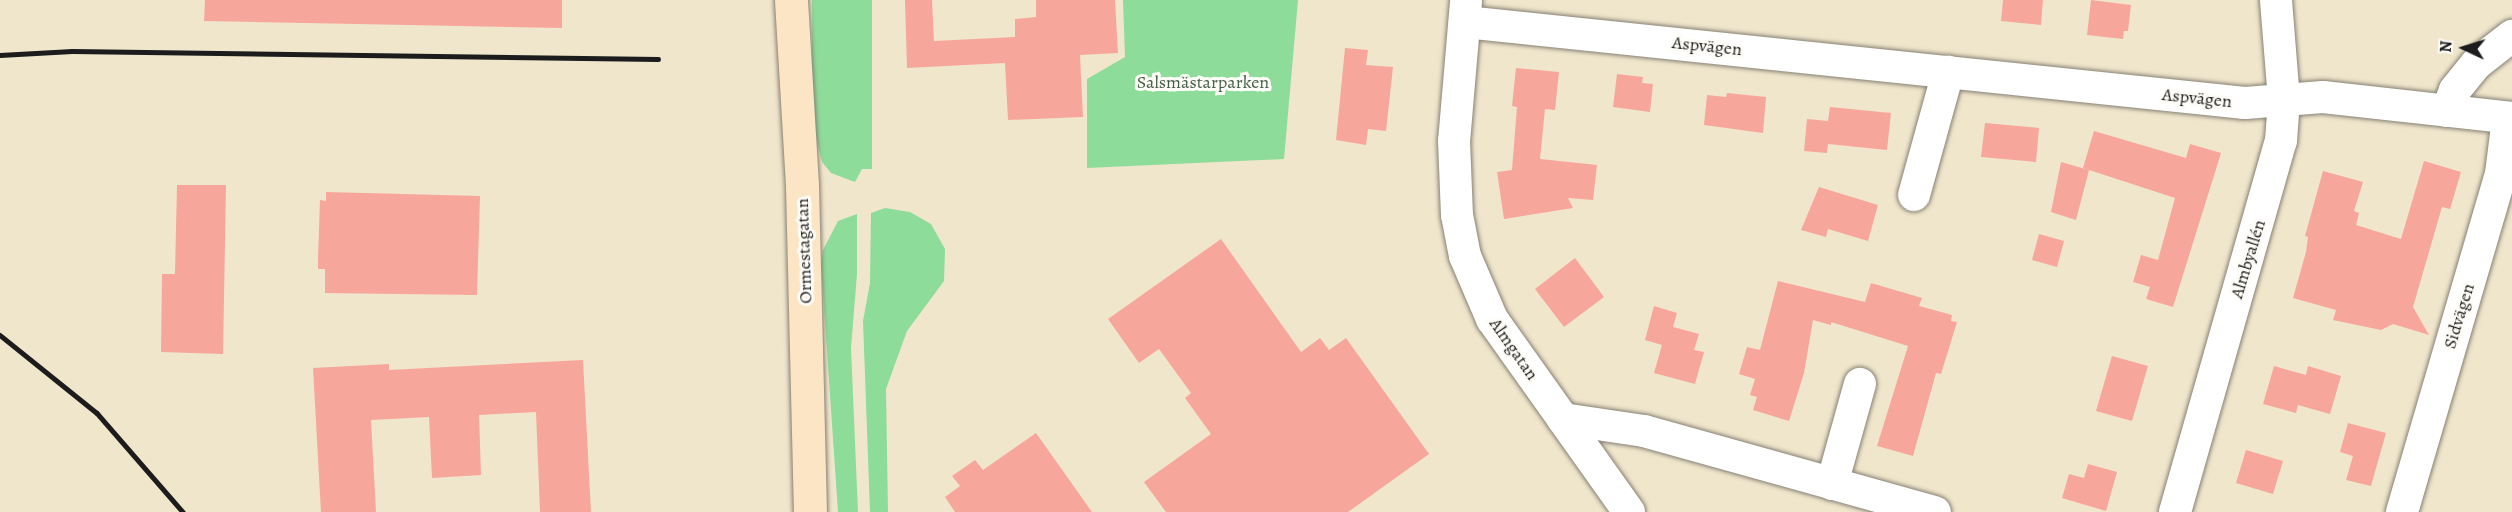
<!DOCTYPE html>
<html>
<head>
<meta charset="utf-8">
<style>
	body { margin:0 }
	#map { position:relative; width:2512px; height:512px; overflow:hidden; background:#f0e6cc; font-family:Alegreya,serif }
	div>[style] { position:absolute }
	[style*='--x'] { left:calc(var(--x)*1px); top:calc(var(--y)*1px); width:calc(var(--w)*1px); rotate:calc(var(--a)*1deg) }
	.green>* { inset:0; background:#8edc9a }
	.building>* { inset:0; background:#f7a69c }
	.roads { filter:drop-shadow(0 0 2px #868174) drop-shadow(0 0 2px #868174) }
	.street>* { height:32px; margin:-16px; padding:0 16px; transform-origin:16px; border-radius:16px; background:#fff }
	.secondary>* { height:33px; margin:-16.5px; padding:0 16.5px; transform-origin:16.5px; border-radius:16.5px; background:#fce5c4 }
	.rail>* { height:4.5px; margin:-2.25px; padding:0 2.25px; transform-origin:2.25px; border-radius:2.25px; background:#1c1c1c }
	span { translate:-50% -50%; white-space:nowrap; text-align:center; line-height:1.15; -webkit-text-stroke:6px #fdfcf7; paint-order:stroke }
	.street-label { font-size:18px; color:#1c1c1c }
	.park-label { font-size:18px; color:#445f48 }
	.north { position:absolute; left:2434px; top:18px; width:60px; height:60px; -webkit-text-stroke:4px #fdfcf7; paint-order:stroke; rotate:274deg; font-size:16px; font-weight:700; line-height:24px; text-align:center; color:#1c1c1c }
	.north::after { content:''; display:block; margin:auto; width:21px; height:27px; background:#1c1c1c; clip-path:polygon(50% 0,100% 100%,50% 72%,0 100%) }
</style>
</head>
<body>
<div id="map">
	<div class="green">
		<div style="clip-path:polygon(812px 0,872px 0,872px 169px,862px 169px,855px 182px,831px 173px,822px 162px,817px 142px,812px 107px)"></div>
		<div style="clip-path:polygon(1123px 0,1298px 0,1284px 159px,1087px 168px,1087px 79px,1125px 57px)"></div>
		<div style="clip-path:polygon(885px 208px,910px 212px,931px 224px,945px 249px,944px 281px,907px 331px,886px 389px,888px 512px,870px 512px,863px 321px,870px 283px,871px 213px)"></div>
		<div style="clip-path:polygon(857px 214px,857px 274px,851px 348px,858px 512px,838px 512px,821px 264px,823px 250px,838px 221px)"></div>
	</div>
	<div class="building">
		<div style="clip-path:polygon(205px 0,562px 0,562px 28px,204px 21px)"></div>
		<div style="clip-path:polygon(905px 0,932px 0,934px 41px,1015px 37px,1015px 19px,1036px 17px,1036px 0,1115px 0,1118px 53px,1080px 55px,1083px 117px,1008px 120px,1005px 63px,907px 68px)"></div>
		<div style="clip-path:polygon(2003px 0,2043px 0,2041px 25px,2001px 21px)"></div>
		<div style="clip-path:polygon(2091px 0,2131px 5px,2128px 31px,2124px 31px,2123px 39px,2087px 35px)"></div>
		<div style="clip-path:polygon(1345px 48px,1368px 50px,1366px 65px,1393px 67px,1386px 131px,1368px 129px,1366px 145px,1336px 140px)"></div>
		<div style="clip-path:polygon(1516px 68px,1559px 72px,1555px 110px,1545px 109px,1540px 159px,1597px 165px,1593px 200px,1568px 198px,1573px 208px,1504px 219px,1497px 172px,1512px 170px,1517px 107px,1512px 106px)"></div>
		<div style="clip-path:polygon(1617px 74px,1643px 77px,1642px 83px,1653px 84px,1650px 112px,1613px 107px)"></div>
		<div style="clip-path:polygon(1727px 93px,1766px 97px,1763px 133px,1704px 125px,1707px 95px,1726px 97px)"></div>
		<div style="clip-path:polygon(1830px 107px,1891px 113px,1887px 150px,1828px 144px,1827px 153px,1804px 151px,1807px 119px,1828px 121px)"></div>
		<div style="clip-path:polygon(1985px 123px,2039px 128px,2036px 162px,1981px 157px)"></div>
		<div style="clip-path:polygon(2094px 131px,2186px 158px,2190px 144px,2221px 153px,2173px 307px,2146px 299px,2150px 287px,2133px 282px,2141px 255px,2158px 260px,2175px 198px,2083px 168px)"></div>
		<div style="clip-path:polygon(2424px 161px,2461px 172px,2450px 209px,2442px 207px,2413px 307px,2429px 335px,2393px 324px,2381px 330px,2333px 320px,2336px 310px,2293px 298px,2306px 252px,2308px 237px,2305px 236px,2323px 171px,2363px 182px,2354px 211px,2359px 213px,2356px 225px,2401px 239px)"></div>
		<div style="clip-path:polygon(2061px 162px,2089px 170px,2076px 220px,2051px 212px)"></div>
		<div style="clip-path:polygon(177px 185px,226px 185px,223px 354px,161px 352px,162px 274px,175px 274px)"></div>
		<div style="clip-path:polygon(1819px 187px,1878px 205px,1868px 241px,1828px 229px,1826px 237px,1801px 230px)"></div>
		<div style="clip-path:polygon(326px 192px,480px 196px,477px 295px,325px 293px,325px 269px,318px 269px,318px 260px,320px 200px,326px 201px)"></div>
		<div style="clip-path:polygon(2039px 234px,2064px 241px,2057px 267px,2032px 260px)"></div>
		<div style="clip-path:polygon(1221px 239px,1301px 352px,1320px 338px,1329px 350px,1346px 338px,1429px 454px,1348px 512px,1166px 512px,1144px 482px,1211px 434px,1185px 398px,1191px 393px,1159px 349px,1139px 363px,1108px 319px)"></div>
		<div style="clip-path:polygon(1575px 258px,1604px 297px,1564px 327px,1535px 289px)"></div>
		<div style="clip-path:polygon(1778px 281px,1865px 302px,1871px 283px,1922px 298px,1919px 306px,1952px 315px,1951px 321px,1957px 322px,1941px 374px,1936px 373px,1913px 456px,1877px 446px,1908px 346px,1831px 322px,1831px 325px,1813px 320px,1804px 373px,1789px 421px,1753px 410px,1757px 397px,1750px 395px,1755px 379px,1739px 374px,1747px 347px,1760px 350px)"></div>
		<div style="clip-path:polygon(1654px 306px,1677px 313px,1673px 327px,1699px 334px,1694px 350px,1704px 352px,1695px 384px,1654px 373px,1662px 345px,1645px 340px)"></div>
		<div style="clip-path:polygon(2112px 356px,2148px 366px,2132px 421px,2096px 411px)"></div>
		<div style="clip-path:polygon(583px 360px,591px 512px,540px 512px,536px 412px,479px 415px,481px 475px,432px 478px,429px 417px,371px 420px,376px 512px,321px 512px,313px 368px,389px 364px,389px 370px)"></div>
		<div style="clip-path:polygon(2274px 366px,2306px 375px,2308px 366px,2341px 376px,2330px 414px,2298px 405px,2296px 413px,2263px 404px)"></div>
		<div style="clip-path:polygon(2348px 423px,2386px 433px,2371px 486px,2346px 480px,2353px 456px,2340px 452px)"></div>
		<div style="clip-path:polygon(1036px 433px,1092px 512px,955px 512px,945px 497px,960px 486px,952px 476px,975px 460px,983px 470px)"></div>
		<div style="clip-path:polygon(2246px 450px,2283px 461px,2273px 494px,2236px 483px)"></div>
		<div style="clip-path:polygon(2088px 464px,2117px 472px,2106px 511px,2062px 498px,2069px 474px,2084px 478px)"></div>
	</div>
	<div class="roads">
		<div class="street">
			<div style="--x:1466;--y:2;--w:140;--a:94.9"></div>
			<div style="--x:1454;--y:141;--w:74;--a:87.7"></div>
			<div style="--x:1457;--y:215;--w:42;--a:79"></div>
			<div style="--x:1465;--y:256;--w:69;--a:66.8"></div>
			<div style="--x:1492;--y:319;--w:123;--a:54.6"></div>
			<div style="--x:1563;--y:419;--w:82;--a:8.4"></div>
			<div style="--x:1644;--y:431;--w:302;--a:15.6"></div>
			<div style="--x:1465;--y:22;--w:784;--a:5.93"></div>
			<div style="--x:2245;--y:103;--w:78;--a:-4.4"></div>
			<div style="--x:2323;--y:97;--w:190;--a:6.3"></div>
			<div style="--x:2447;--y:111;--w:22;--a:-69"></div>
			<div style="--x:2455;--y:90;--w:33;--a:-51"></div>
			<div style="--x:2476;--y:64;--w:46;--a:-37.9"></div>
			<div style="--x:1914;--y:195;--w:128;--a:-74.5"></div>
			<div style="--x:1563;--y:419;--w:114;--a:54.6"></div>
			<div style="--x:1832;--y:484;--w:104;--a:-74.4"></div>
			<div style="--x:2175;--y:512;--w:386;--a:-74.1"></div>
			<div style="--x:2281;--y:141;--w:41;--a:-85.8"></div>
			<div style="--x:2284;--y:100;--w:100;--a:-94.6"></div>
			<div style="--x:2402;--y:512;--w:352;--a:-73.7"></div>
			<div style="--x:2501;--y:174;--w:56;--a:-82.9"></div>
		</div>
		<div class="secondary">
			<div style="--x:791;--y:0;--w:186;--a:86.6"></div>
			<div style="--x:802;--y:186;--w:326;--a:88.6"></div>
		</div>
	</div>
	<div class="rail">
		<div style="--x:0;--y:55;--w:72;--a:-3.2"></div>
		<div style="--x:72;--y:51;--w:586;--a:0.78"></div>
		<div style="--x:0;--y:335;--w:124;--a:38.8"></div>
		<div style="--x:97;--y:413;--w:131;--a:49"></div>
	</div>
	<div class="street-label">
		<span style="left:1707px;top:46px;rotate:6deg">Aspvägen</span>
		<span style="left:2197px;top:98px;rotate:6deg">Aspvägen</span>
		<span style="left:804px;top:251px;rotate:-92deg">Ormestagatan</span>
		<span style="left:2248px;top:259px;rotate:-73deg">Almbyallén</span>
		<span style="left:2459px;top:316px;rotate:-73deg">Sidvägen</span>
		<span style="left:1514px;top:349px;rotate:55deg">Almgatan</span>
	</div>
	<div class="park-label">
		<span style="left:1203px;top:82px">Salsmästarparken</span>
	</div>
	<div class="north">N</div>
</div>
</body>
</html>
